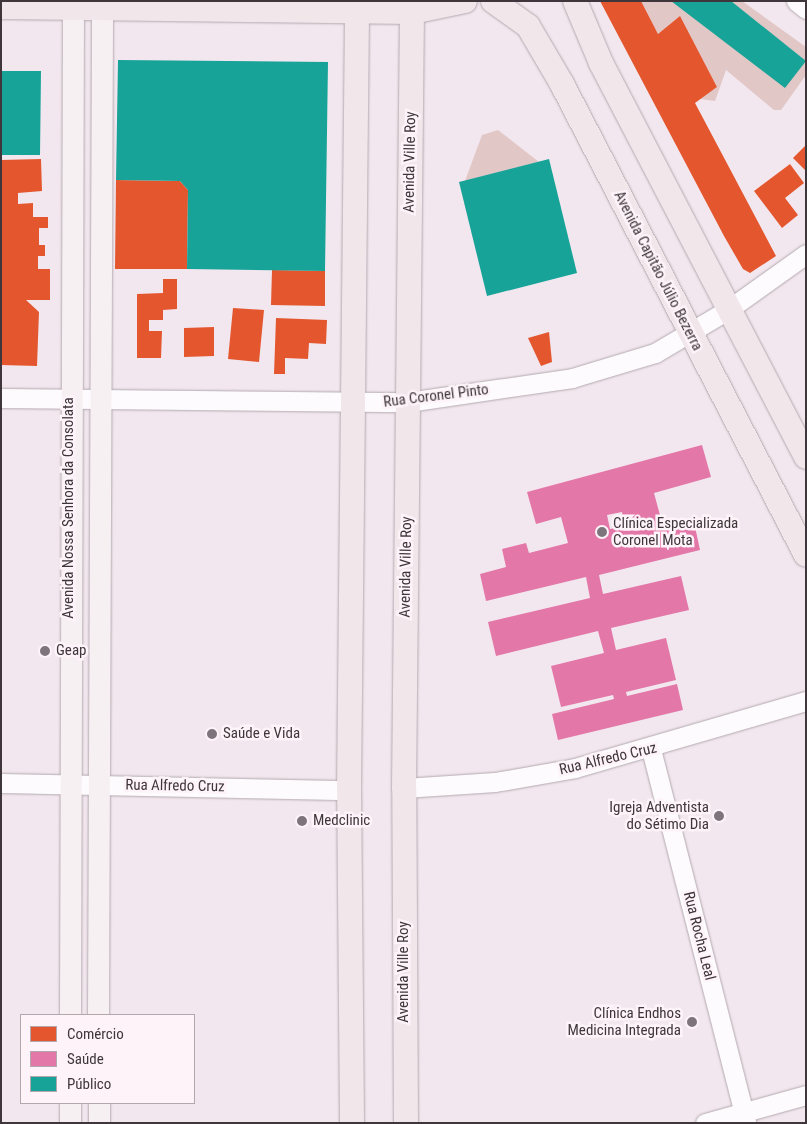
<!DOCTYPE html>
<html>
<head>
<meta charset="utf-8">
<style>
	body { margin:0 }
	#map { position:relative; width:807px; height:1124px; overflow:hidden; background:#f3e7ef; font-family:"Roboto Condensed",sans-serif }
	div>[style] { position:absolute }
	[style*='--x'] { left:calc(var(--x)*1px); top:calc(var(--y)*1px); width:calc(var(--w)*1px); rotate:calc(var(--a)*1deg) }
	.green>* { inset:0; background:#e1c7c6 }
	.shops>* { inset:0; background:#e4572e }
	.health>* { inset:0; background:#e377a8 }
	.public>* { inset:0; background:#17a398 }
	.roads { filter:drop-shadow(0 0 1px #b3a9af) drop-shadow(0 0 1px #b3a9af) }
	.tertiary>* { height:19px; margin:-9.5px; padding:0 9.5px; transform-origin:9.5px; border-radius:9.5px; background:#fdfbfd }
	.secondary>* { height:21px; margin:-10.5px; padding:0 10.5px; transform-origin:10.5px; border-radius:10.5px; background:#f7f0f3 }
	.primary>* { height:24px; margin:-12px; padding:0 12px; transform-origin:12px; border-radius:12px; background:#f1e6ea }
	.dots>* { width:14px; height:14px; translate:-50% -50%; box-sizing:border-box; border:2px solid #fdf3f9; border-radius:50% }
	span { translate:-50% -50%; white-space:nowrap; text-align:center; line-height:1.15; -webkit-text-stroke:5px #fdf3f9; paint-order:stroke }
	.street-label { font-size:15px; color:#3f363c }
	.poi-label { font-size:15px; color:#3f363c }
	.left { translate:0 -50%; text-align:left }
	.right { translate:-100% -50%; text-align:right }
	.frame { position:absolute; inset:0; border:2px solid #3f363c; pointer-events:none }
	.legend { position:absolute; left:20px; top:1014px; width:175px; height:90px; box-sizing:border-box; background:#fdf3f9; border:1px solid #b1a7ad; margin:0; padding:6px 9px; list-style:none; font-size:15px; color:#3f363c }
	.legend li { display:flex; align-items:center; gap:10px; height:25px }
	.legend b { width:25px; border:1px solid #b1a7ad }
</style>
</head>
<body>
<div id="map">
	<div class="green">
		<div style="clip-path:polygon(641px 1px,742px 1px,806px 47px,806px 75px,781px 110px,774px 110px,726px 70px,715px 101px,700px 99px,717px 87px,680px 17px,658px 34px)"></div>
		<div style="clip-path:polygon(498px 130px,539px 162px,465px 181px,482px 135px)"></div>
	</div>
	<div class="shops">
		<div style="clip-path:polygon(600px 1px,641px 1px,658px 34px,680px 16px,717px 87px,695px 103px,776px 256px,750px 273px,743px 269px,724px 236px)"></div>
		<div style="clip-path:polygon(806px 145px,806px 171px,793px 158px)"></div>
		<div style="clip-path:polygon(41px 159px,42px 191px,18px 193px,18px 204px,33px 203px,33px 217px,48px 217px,48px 228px,39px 228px,39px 245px,45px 245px,45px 256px,38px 256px,38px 269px,50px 269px,50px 300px,26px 300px,39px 312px,37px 366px,1px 365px,1px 160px)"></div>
		<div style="clip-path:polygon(790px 164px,804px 183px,785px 198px,798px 215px,782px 228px,754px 191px)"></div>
		<div style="clip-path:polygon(116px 180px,180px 181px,188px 190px,187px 269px,115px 269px)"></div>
		<div style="clip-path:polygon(272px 270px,325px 271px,325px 306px,271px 305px)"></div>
		<div style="clip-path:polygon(163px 279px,177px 279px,177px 309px,163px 310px,163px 320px,149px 320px,149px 331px,162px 331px,161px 358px,137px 358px,137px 294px,163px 293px)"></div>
		<div style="clip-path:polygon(233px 308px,264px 310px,259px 362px,228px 359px)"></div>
		<div style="clip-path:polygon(276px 318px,327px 320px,326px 344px,309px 343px,308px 359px,285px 358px,285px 374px,274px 374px)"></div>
		<div style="clip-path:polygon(214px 327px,214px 356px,184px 357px,184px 328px)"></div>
		<div style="clip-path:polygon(549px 332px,552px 362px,541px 366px,528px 338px)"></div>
	</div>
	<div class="health">
		<div style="clip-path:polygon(evenodd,702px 445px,711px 477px,654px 493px,664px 530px,694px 522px,700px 550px,599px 575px,603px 594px,681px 576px,689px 610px,611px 628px,616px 650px,666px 638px,676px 680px,626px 692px,627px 696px,677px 684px,683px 710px,558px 740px,552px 714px,614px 699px,613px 695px,561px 707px,551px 666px,604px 653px,598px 631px,496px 656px,488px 622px,590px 598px,586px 577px,486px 601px,480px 574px,506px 567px,502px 549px,526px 543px,529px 553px,568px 543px,561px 517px,536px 524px,527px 492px,702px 445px,622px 512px,624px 526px,610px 529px,607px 515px,622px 512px)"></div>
	</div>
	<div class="public">
		<div style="clip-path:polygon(671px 1px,731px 1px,806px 61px,785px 88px)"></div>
		<div style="clip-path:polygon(118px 60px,328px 62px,325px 271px,187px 269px,188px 190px,180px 181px,116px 180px)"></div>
		<div style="clip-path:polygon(1px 71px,41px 71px,40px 155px,1px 155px)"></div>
		<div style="clip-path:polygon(549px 159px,577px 273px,487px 296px,459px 182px)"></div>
	</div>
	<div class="roads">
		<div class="tertiary">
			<div style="--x:796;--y:1;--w:13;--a:39"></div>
			<div style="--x:1;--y:398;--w:407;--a:0.6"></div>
			<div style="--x:408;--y:402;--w:166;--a:-8.3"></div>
			<div style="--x:572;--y:378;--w:87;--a:-16.8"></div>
			<div style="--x:655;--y:353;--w:86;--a:-30.7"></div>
			<div style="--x:729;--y:309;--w:95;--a:-35.5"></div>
			<div style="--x:651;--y:749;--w:386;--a:75.7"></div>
			<div style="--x:1;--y:783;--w:348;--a:1.2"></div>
			<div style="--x:404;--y:788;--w:91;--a:-3.8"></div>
			<div style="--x:495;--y:782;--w:81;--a:-9.9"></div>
			<div style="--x:575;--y:768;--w:241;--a:-16.2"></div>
			<div style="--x:705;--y:1123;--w:105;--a:-15.5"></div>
		</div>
		<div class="secondary">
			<div style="--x:70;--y:1015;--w:1007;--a:-89.83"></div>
			<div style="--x:98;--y:1015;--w:1008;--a:-89.77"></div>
			<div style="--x:70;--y:1103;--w:20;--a:90"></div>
			<div style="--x:99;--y:1103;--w:20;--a:90"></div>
		</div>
		<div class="primary">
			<div style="--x:493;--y:1;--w:43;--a:35.5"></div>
			<div style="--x:528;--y:26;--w:67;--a:59.6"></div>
			<div style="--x:562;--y:84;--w:530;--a:62.61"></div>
			<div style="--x:575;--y:1;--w:67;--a:67.2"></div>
			<div style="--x:601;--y:63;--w:444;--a:62.5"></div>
			<div style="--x:1;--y:7;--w:411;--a:0.7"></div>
			<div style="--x:412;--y:12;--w:54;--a:-11.7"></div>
			<div style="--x:352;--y:1123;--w:333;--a:-90.5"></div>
			<div style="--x:349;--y:790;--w:778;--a:-89.41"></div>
			<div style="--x:406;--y:1123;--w:335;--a:-90.3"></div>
			<div style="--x:404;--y:788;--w:776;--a:-89.41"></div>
		</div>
	</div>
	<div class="dots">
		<div style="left:602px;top:532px;background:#7e747b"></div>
		<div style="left:45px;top:651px;background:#7e747b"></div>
		<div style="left:212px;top:734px;background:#7e747b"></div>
		<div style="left:719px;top:816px;background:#7e747b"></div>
		<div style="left:302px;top:821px;background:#7e747b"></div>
		<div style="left:692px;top:1022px;background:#7e747b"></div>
	</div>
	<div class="street-label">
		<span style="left:410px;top:162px;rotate:-89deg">Avenida Ville Roy</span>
		<span style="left:658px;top:271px;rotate:63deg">Avenida Capitão Júlio Bezerra</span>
		<span style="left:436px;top:396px;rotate:-7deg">Rua Coronel Pinto</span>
		<span style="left:69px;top:508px;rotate:-90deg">Avenida Nossa Senhora da Consolata</span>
		<span style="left:406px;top:567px;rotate:-89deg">Avenida Ville Roy</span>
		<span style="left:608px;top:759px;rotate:-13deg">Rua Alfredo Cruz</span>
		<span style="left:175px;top:786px;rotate:1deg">Rua Alfredo Cruz</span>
		<span style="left:699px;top:936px;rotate:76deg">Rua Rocha Leal</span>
		<span style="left:404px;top:972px;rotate:-90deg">Avenida Ville Roy</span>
	</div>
	<div class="poi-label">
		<span class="left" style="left:613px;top:532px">Clínica Especializada<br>Coronel Mota</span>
		<span class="left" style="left:56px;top:651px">Geap</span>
		<span class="left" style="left:223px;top:734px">Saúde e Vida</span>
		<span class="right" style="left:709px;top:816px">Igreja Adventista<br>do Sétimo Dia</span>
		<span class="left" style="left:313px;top:821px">Medclinic</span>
		<span class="right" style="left:681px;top:1022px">Clínica Endhos<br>Medicina Integrada</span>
	</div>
	<div class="frame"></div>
	<ul class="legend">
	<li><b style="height:14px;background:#e4572e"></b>Comércio</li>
	<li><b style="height:14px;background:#e377a8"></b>Saúde</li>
	<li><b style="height:14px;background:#17a398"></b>Público</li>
	</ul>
</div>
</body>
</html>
